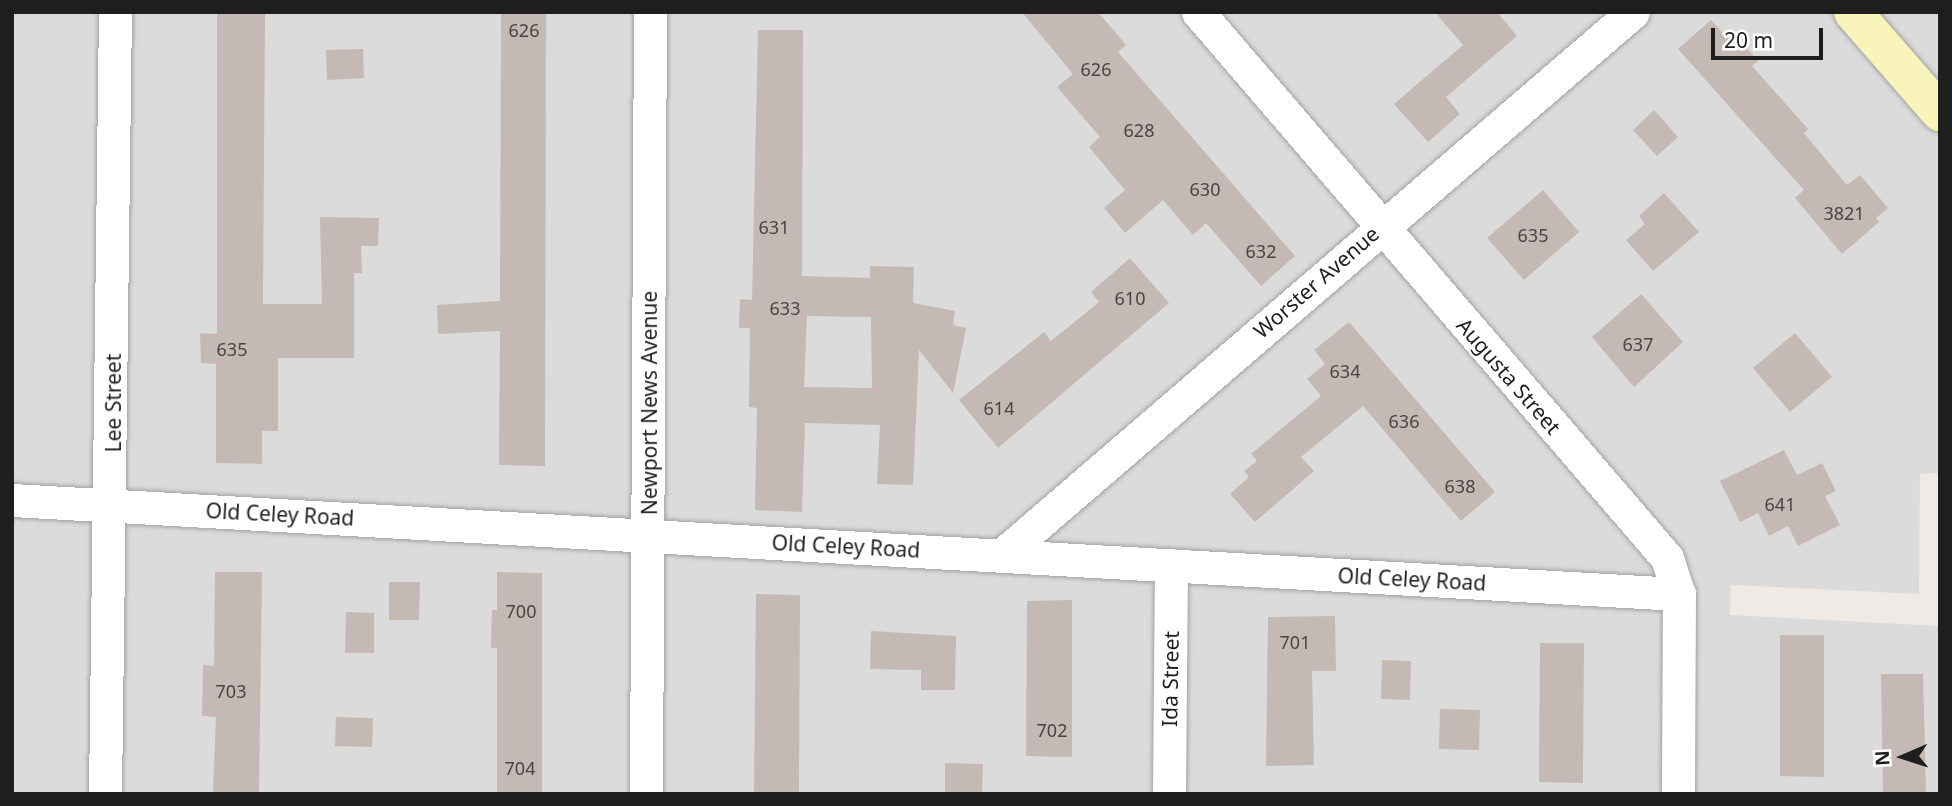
<!DOCTYPE html>
<html>
<head>
<meta charset="utf-8">
<style>
	body { margin:0 }
	#map { position:relative; width:1952px; height:806px; overflow:hidden; background:#efeae5; font-family:"Noto Sans",sans-serif }
	div>[style] { position:absolute }
	[style*='--x'] { left:calc(var(--x)*1px); top:calc(var(--y)*1px); width:calc(var(--w)*1px); rotate:calc(var(--a)*1deg) }
	.residential>* { inset:0; background:#dcdbdb }
	.building>* { inset:0; background:#c4b9b4 }
	.roads { filter:drop-shadow(0 0 2px #a2a2a2) drop-shadow(0 0 2px #a2a2a2) }
	.street>* { height:33px; margin:-16.5px; padding:0 16.5px; transform-origin:16.5px; border-radius:16.5px; background:#fff }
	.secondary>* { height:38px; margin:-19px; padding:0 19px; transform-origin:19px; border-radius:19px; background:#f8f4ba }
	span { translate:-50% -50%; white-space:nowrap; text-align:center; line-height:1.15; -webkit-text-stroke:5px #fff; paint-order:stroke }
	.number-label { font-size:18px; color:#484544 }
	.number-label span { -webkit-text-stroke-width:0 }
	.street-label { font-size:21px; color:#1e1e1e }
	.frame { position:absolute; inset:0; border:14px solid #1e1e1e; pointer-events:none }
	.north { position:absolute; left:1868px; top:722px; width:70px; height:70px; -webkit-text-stroke:5px #fff; paint-order:stroke; rotate:267deg; font-size:19px; font-weight:700; line-height:28px; text-align:center; color:#1e1e1e }
	.north::after { content:''; display:block; margin:auto; width:24px; height:32px; background:#1e1e1e; clip-path:polygon(50% 0,100% 100%,50% 72%,0 100%) }
	.scale { position:absolute; left:1711px; top:28px; width:112px; height:32px; box-sizing:border-box; border:4px solid #1e1e1e; border-top:0; padding-left:9px; font-size:21px; line-height:24px; white-space:nowrap; color:#1e1e1e; -webkit-text-stroke:5px #fff; paint-order:stroke }
</style>
</head>
<body>
<div id="map">
	<div class="residential">
		<div style="clip-path:polygon(12px 12px,1940px 12px,1940px 473px,1920px 474px,1919px 594px,1731px 585px,1730px 615px,1940px 626px,1940px 794px,12px 794px)"></div>
	</div>
	<div class="building">
		<div style="clip-path:polygon(217px 12px,265px 12px,263px 304px,322px 304px,320px 217px,379px 218px,378px 246px,361px 246px,362px 273px,354px 273px,354px 358px,278px 358px,278px 431px,262px 431px,262px 464px,216px 463px,216px 364px,201px 363px,200px 333px,217px 334px)"></div>
		<div style="clip-path:polygon(501px 12px,546px 12px,545px 466px,499px 465px,500px 331px,438px 334px,437px 305px,500px 301px)"></div>
		<div style="clip-path:polygon(1022px 12px,1098px 12px,1126px 45px,1118px 52px,1295px 256px,1261px 286px,1206px 223px,1193px 235px,1163px 200px,1125px 233px,1104px 208px,1125px 190px,1089px 147px,1100px 137px,1057px 87px,1073px 74px)"></div>
		<div style="clip-path:polygon(1435px 12px,1497px 12px,1517px 36px,1446px 97px,1460px 114px,1428px 142px,1394px 104px,1463px 45px)"></div>
		<div style="clip-path:polygon(1711px 20px,1732px 43px,1738px 38px,1758px 61px,1752px 66px,1808px 129px,1804px 133px,1847px 185px,1860px 175px,1888px 208px,1876px 218px,1879px 222px,1842px 254px,1795px 198px,1804px 190px,1678px 49px)"></div>
		<div style="clip-path:polygon(evenodd,758px 30px,803px 30px,802px 276px,870px 278px,870px 266px,914px 267px,913px 303px,955px 311px,953px 325px,966px 328px,953px 393px,919px 350px,913px 485px,877px 484px,880px 425px,805px 423px,802px 512px,755px 510px,757px 408px,749px 407px,750px 328px,739px 328px,740px 299px,752px 300px,758px 30px,807px 316px,871px 317px,872px 388px,804px 387px,807px 316px)"></div>
		<div style="clip-path:polygon(363px 49px,364px 78px,327px 80px,326px 50px)"></div>
		<div style="clip-path:polygon(1654px 110px,1678px 137px,1657px 156px,1633px 130px)"></div>
		<div style="clip-path:polygon(1543px 190px,1579px 232px,1524px 280px,1487px 238px)"></div>
		<div style="clip-path:polygon(1664px 193px,1699px 232px,1653px 271px,1626px 240px,1645px 224px,1639px 216px)"></div>
		<div style="clip-path:polygon(1130px 258px,1169px 303px,998px 448px,959px 400px,1044px 332px,1051px 341px,1099px 302px,1091px 292px)"></div>
		<div style="clip-path:polygon(1641px 294px,1683px 342px,1634px 387px,1592px 337px)"></div>
		<div style="clip-path:polygon(1349px 322px,1495px 492px,1461px 521px,1363px 406px,1301px 457px,1314px 471px,1255px 522px,1230px 494px,1249px 477px,1244px 471px,1257px 461px,1251px 454px,1321px 396px,1307px 379px,1325px 364px,1314px 350px)"></div>
		<div style="clip-path:polygon(1795px 333px,1832px 377px,1790px 412px,1753px 368px)"></div>
		<div style="clip-path:polygon(1784px 450px,1797px 475px,1822px 463px,1836px 491px,1825px 496px,1840px 525px,1798px 546px,1788px 526px,1769px 536px,1758px 513px,1740px 522px,1720px 481px)"></div>
		<div style="clip-path:polygon(215px 572px,262px 572px,259px 794px,213px 794px,216px 717px,202px 716px,203px 665px,214px 666px)"></div>
		<div style="clip-path:polygon(497px 572px,542px 573px,542px 794px,497px 794px,497px 648px,491px 648px,492px 610px,497px 610px)"></div>
		<div style="clip-path:polygon(389px 582px,420px 582px,419px 620px,389px 620px)"></div>
		<div style="clip-path:polygon(756px 594px,800px 595px,799px 794px,754px 794px)"></div>
		<div style="clip-path:polygon(1072px 600px,1072px 757px,1026px 756px,1027px 601px)"></div>
		<div style="clip-path:polygon(346px 612px,374px 613px,374px 653px,345px 653px)"></div>
		<div style="clip-path:polygon(1335px 616px,1336px 671px,1312px 671px,1314px 765px,1266px 766px,1268px 617px)"></div>
		<div style="clip-path:polygon(871px 631px,956px 636px,955px 690px,921px 690px,921px 670px,870px 669px)"></div>
		<div style="clip-path:polygon(1780px 635px,1824px 635px,1824px 777px,1780px 776px)"></div>
		<div style="clip-path:polygon(1540px 643px,1584px 643px,1583px 783px,1539px 782px)"></div>
		<div style="clip-path:polygon(1382px 660px,1411px 661px,1410px 700px,1381px 699px)"></div>
		<div style="clip-path:polygon(1881px 674px,1923px 674px,1926px 793px,1883px 794px)"></div>
		<div style="clip-path:polygon(1440px 709px,1480px 710px,1479px 750px,1439px 749px)"></div>
		<div style="clip-path:polygon(336px 717px,373px 718px,372px 747px,335px 746px)"></div>
		<div style="clip-path:polygon(945px 763px,983px 764px,982px 793px,945px 793px)"></div>
	</div>
	<div class="roads">
		<div class="street">
			<div style="--x:1198;--y:12;--w:720;--a:49.34"></div>
			<div style="--x:1667;--y:558;--w:38;--a:72"></div>
			<div style="--x:1679;--y:594;--w:200;--a:90.3"></div>
			<div style="--x:12;--y:500;--w:1670;--a:3.23"></div>
			<div style="--x:1002;--y:555;--w:832;--a:-40.71"></div>
			<div style="--x:105;--y:794;--w:782;--a:-89.27"></div>
			<div style="--x:646;--y:794;--w:782;--a:-89.71"></div>
			<div style="--x:1169;--y:794;--w:229;--a:-89.5"></div>
		</div>
		<div class="secondary">
			<div style="--x:1853;--y:12;--w:133;--a:49"></div>
		</div>
	</div>
	<div class="number-label">
		<span style="left:524px;top:30px">626</span>
		<span style="left:1096px;top:69px">626</span>
		<span style="left:1139px;top:130px">628</span>
		<span style="left:1205px;top:189px">630</span>
		<span style="left:1844px;top:213px">3821</span>
		<span style="left:774px;top:227px">631</span>
		<span style="left:1533px;top:235px">635</span>
		<span style="left:1261px;top:251px">632</span>
		<span style="left:1130px;top:298px">610</span>
		<span style="left:785px;top:308px">633</span>
		<span style="left:1638px;top:344px">637</span>
		<span style="left:232px;top:349px">635</span>
		<span style="left:1345px;top:371px">634</span>
		<span style="left:999px;top:408px">614</span>
		<span style="left:1404px;top:421px">636</span>
		<span style="left:1460px;top:486px">638</span>
		<span style="left:1780px;top:504px">641</span>
		<span style="left:521px;top:611px">700</span>
		<span style="left:1295px;top:642px">701</span>
		<span style="left:231px;top:691px">703</span>
		<span style="left:1052px;top:730px">702</span>
		<span style="left:520px;top:768px">704</span>
	</div>
	<div class="street-label">
		<span style="left:1316px;top:282px;rotate:-41deg">Worster Avenue</span>
		<span style="left:1509px;top:376px;rotate:49deg">Augusta Street</span>
		<span style="left:113px;top:403px;rotate:-90deg">Lee Street</span>
		<span style="left:649px;top:403px;rotate:-90deg">Newport News Avenue</span>
		<span style="left:280px;top:514px;rotate:3deg">Old Celey Road</span>
		<span style="left:846px;top:546px;rotate:3deg">Old Celey Road</span>
		<span style="left:1412px;top:579px;rotate:3deg">Old Celey Road</span>
		<span style="left:1170px;top:679px;rotate:-89deg">Ida Street</span>
	</div>
	<div class="frame"></div>
	<div class="north">N</div>
	<div class="scale">20 m</div>
</div>
</body>
</html>
